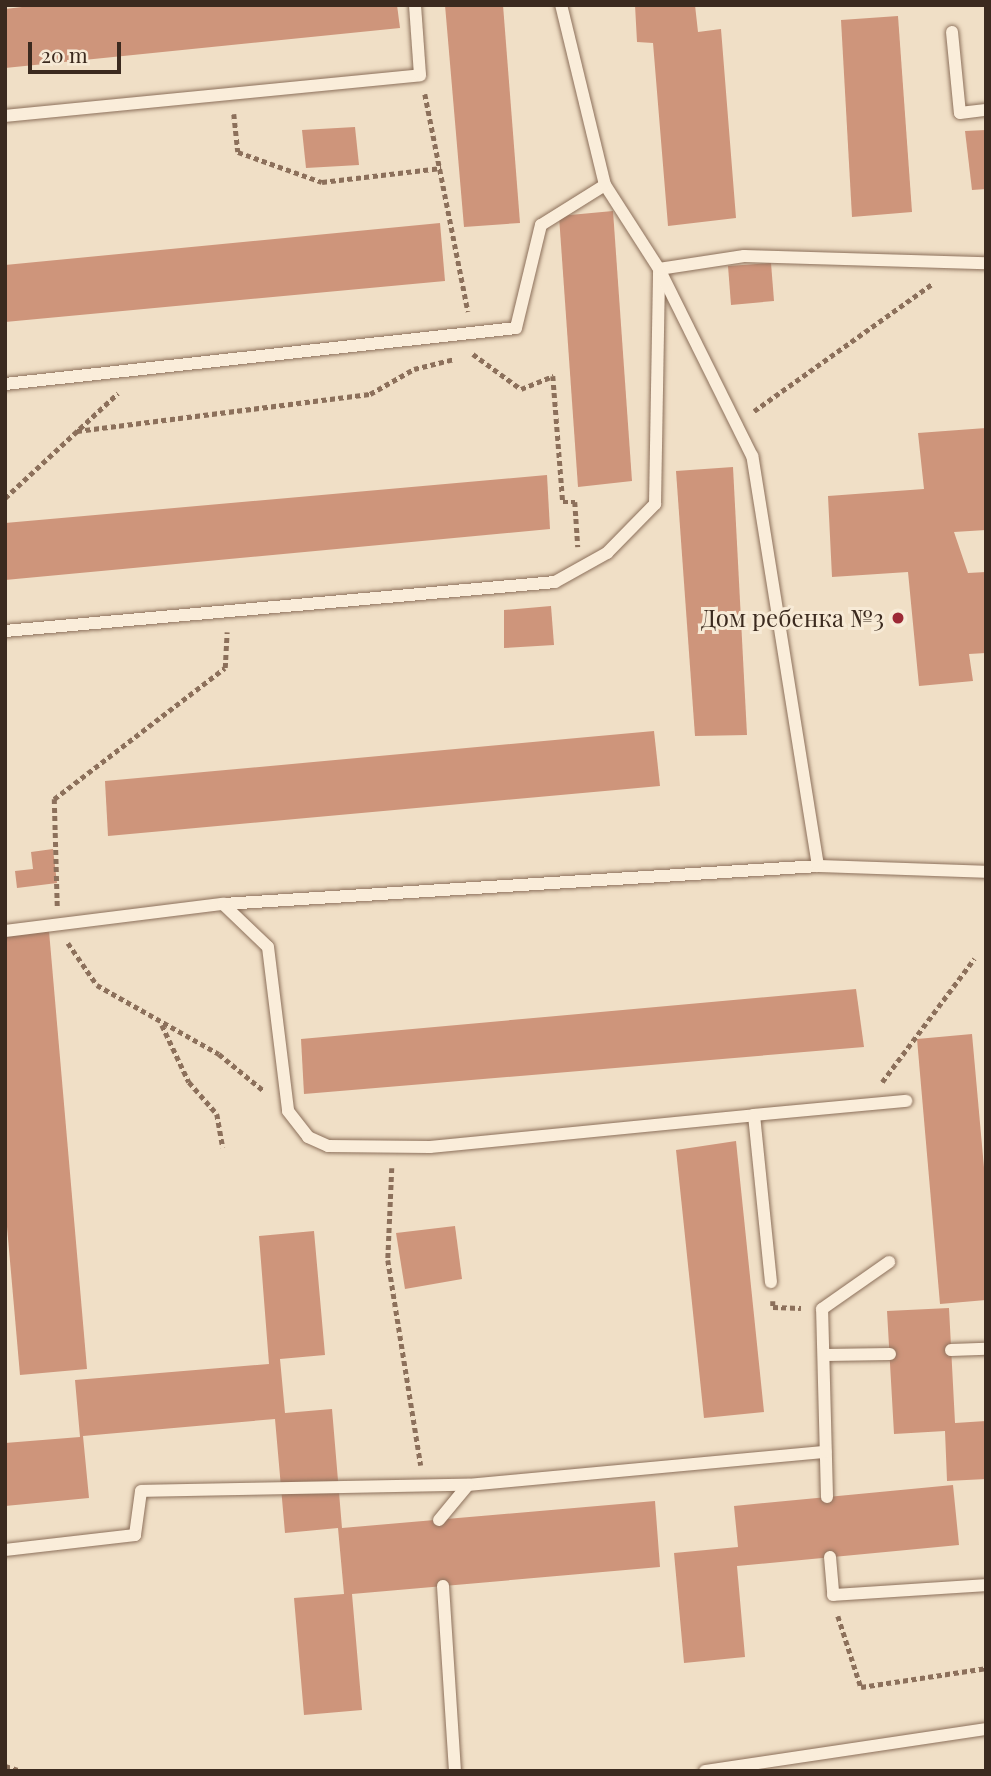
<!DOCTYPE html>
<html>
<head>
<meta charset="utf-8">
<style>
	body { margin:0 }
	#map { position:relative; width:991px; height:1776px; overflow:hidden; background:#f0dfc6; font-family:"Playfair Display",serif }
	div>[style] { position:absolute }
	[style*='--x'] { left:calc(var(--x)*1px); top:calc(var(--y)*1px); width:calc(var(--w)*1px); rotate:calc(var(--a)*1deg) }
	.building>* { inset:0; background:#ce957b }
	.path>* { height:4.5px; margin-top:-2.25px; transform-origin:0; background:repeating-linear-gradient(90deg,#8c705b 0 5px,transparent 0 8.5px) }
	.roads { filter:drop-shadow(0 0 2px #8c705b) drop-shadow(0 0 2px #8c705b) }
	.service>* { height:12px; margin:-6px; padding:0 6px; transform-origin:6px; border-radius:6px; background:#faedda }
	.dots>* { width:19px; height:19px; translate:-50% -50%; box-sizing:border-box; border:4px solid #f7ead6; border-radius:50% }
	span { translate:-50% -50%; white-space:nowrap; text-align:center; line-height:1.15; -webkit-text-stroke:6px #f7ead6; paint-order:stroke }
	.poi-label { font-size:24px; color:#3b2a1f }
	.right { translate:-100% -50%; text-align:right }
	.frame { position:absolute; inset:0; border:7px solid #3b2a1f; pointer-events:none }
	.scale { position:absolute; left:28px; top:42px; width:93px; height:32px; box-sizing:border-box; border:4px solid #3b2a1f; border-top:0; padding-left:9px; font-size:21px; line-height:24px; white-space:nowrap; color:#3b2a1f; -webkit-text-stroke:5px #f7ead6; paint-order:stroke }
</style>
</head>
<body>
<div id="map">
	<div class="building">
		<div style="clip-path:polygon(39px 5px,397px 5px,400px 28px,5px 68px,5px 9px)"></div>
		<div style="clip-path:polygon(445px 5px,503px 5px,520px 223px,464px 227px)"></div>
		<div style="clip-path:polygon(635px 5px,695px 5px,698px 32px,721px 29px,736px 218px,668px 226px,653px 43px,637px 42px)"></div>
		<div style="clip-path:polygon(898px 16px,912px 212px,852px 217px,841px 20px)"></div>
		<div style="clip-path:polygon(355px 127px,359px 165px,306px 168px,302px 130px)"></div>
		<div style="clip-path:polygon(986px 130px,986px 189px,972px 190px,965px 131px)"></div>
		<div style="clip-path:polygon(613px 211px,632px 481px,578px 487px,559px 216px)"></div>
		<div style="clip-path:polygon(440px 223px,445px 281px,5px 322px,5px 265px)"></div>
		<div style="clip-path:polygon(771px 263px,774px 301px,731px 305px,728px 266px)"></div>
		<div style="clip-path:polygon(986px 428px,986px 530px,954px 532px,968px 573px,986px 572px,986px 653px,969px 654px,973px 681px,919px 686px,908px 572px,832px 577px,828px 496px,924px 489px,918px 433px)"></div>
		<div style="clip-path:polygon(733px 467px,747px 735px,695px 736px,676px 471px)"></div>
		<div style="clip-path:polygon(547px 475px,550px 529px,5px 580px,5px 523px)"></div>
		<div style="clip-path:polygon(551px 606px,554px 645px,504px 648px,504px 610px)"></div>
		<div style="clip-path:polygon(654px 731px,660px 786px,108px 836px,105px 781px)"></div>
		<div style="clip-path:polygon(53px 849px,57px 883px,17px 888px,15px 871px,33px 869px,31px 852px)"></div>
		<div style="clip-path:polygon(49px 931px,87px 1369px,20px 1375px,5px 1204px,5px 935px)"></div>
		<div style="clip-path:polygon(856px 989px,864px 1047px,304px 1094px,301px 1039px)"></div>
		<div style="clip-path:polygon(972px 1034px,986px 1190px,986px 1300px,940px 1304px,917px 1039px)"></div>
		<div style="clip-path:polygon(736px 1141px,764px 1412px,704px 1418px,676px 1150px)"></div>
		<div style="clip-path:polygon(455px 1226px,462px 1279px,405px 1289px,396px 1233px)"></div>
		<div style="clip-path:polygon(314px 1231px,325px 1355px,280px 1359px,285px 1413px,332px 1409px,342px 1528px,655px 1501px,660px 1567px,352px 1594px,362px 1710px,304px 1715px,294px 1598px,344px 1594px,338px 1528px,285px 1533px,275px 1419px,83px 1436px,89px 1498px,5px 1506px,5px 1443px,80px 1437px,75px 1380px,269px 1364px,259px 1236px)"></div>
		<div style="clip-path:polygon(949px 1308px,955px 1423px,986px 1421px,986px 1479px,947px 1481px,945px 1431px,894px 1434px,887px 1311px)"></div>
		<div style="clip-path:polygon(953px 1485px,959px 1545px,737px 1566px,745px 1657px,684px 1663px,674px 1553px,738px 1547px,734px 1506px)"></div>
	</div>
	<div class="path">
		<div style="--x:425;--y:94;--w:222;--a:78.8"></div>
		<div style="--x:234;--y:114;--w:38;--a:84"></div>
		<div style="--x:238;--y:152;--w:89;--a:19.7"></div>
		<div style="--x:322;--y:182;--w:120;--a:-6.7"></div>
		<div style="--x:473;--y:354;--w:59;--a:36.1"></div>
		<div style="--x:521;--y:389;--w:35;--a:-22"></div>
		<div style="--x:553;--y:376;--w:126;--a:85.5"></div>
		<div style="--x:563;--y:502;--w:12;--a:0"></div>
		<div style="--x:575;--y:502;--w:45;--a:86.2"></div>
		<div style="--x:754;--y:411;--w:219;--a:-35.5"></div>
		<div style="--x:77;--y:431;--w:295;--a:-7.2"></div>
		<div style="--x:370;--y:394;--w:51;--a:-29.6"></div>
		<div style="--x:414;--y:369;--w:41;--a:-14"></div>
		<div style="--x:5;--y:498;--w:154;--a:-42.9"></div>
		<div style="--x:57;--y:906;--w:107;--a:-91.6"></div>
		<div style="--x:54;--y:799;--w:215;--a:-37.5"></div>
		<div style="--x:225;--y:668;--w:36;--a:-87"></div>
		<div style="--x:68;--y:943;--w:51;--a:55.4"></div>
		<div style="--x:97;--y:985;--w:140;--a:29.5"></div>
		<div style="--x:219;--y:1054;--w:58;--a:39.4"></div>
		<div style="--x:162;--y:1025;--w:63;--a:64.7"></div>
		<div style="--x:189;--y:1082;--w:43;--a:48.8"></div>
		<div style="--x:217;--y:1114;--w:34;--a:80"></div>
		<div style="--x:882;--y:1082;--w:154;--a:-53.2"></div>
		<div style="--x:392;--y:1168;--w:92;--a:92.5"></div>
		<div style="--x:388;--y:1260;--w:208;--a:80.9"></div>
		<div style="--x:773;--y:1301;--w:6;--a:90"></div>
		<div style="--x:773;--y:1307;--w:28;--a:2"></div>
		<div style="--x:838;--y:1616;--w:75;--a:72.1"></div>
		<div style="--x:861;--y:1687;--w:126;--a:-8.6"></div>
		<div style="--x:5;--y:1766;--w:17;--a:17"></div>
		<div style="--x:172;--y:1771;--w:47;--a:0"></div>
	</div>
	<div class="roads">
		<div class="service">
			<div style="--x:952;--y:32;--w:81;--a:84.4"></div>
			<div style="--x:960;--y:113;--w:26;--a:-7"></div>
			<div style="--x:5;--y:116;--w:417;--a:-5.6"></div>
			<div style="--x:420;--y:75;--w:70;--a:-94.1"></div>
			<div style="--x:5;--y:384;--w:514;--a:-6.25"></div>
			<div style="--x:516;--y:328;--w:106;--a:-76.4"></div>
			<div style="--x:541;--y:225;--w:75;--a:-32"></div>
			<div style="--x:5;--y:631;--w:552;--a:-5.09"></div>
			<div style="--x:555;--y:582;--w:60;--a:-29.1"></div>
			<div style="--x:607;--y:553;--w:69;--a:-45.6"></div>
			<div style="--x:655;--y:504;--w:235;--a:-89"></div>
			<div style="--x:659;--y:269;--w:86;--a:-8.7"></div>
			<div style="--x:744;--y:256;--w:242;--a:1.7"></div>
			<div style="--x:818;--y:866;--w:168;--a:2"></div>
			<div style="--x:223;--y:904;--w:62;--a:43.7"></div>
			<div style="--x:268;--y:947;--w:165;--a:83"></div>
			<div style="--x:288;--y:1111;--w:33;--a:52"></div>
			<div style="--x:308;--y:1137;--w:22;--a:24"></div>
			<div style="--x:328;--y:1146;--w:102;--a:0.6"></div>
			<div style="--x:430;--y:1147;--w:326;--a:-5.6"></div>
			<div style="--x:754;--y:1115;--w:168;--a:84.2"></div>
			<div style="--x:5;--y:931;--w:220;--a:-7.1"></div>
			<div style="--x:223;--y:904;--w:596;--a:-3.65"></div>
			<div style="--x:818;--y:866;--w:415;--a:-99.1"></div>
			<div style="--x:752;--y:456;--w:209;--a:-116.4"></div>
			<div style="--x:659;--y:269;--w:100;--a:-122.7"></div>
			<div style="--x:605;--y:185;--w:185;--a:-103.7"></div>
			<div style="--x:754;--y:1115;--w:153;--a:-5.3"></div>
			<div style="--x:951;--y:1350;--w:35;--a:-2"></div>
			<div style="--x:826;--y:1355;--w:64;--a:-0.9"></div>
			<div style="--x:827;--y:1497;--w:188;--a:-91.5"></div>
			<div style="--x:822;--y:1309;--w:82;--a:-35"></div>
			<div style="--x:439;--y:1520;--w:45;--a:-50.4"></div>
			<div style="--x:468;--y:1485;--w:359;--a:-5.3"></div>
			<div style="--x:5;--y:1550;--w:131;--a:-6.6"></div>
			<div style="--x:135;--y:1535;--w:44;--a:-82.2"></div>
			<div style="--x:141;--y:1491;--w:327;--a:-1.1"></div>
			<div style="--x:830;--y:1557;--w:38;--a:85"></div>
			<div style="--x:833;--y:1595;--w:153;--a:-3.7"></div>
			<div style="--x:443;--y:1586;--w:185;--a:86.3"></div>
			<div style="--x:705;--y:1771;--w:284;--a:-8.5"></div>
		</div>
	</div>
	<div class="dots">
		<div style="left:898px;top:618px;background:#9c2936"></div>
	</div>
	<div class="poi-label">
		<span class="right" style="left:884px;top:618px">Дом ребенка №3</span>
	</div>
	<div class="frame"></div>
	<div class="scale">20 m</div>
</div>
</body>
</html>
